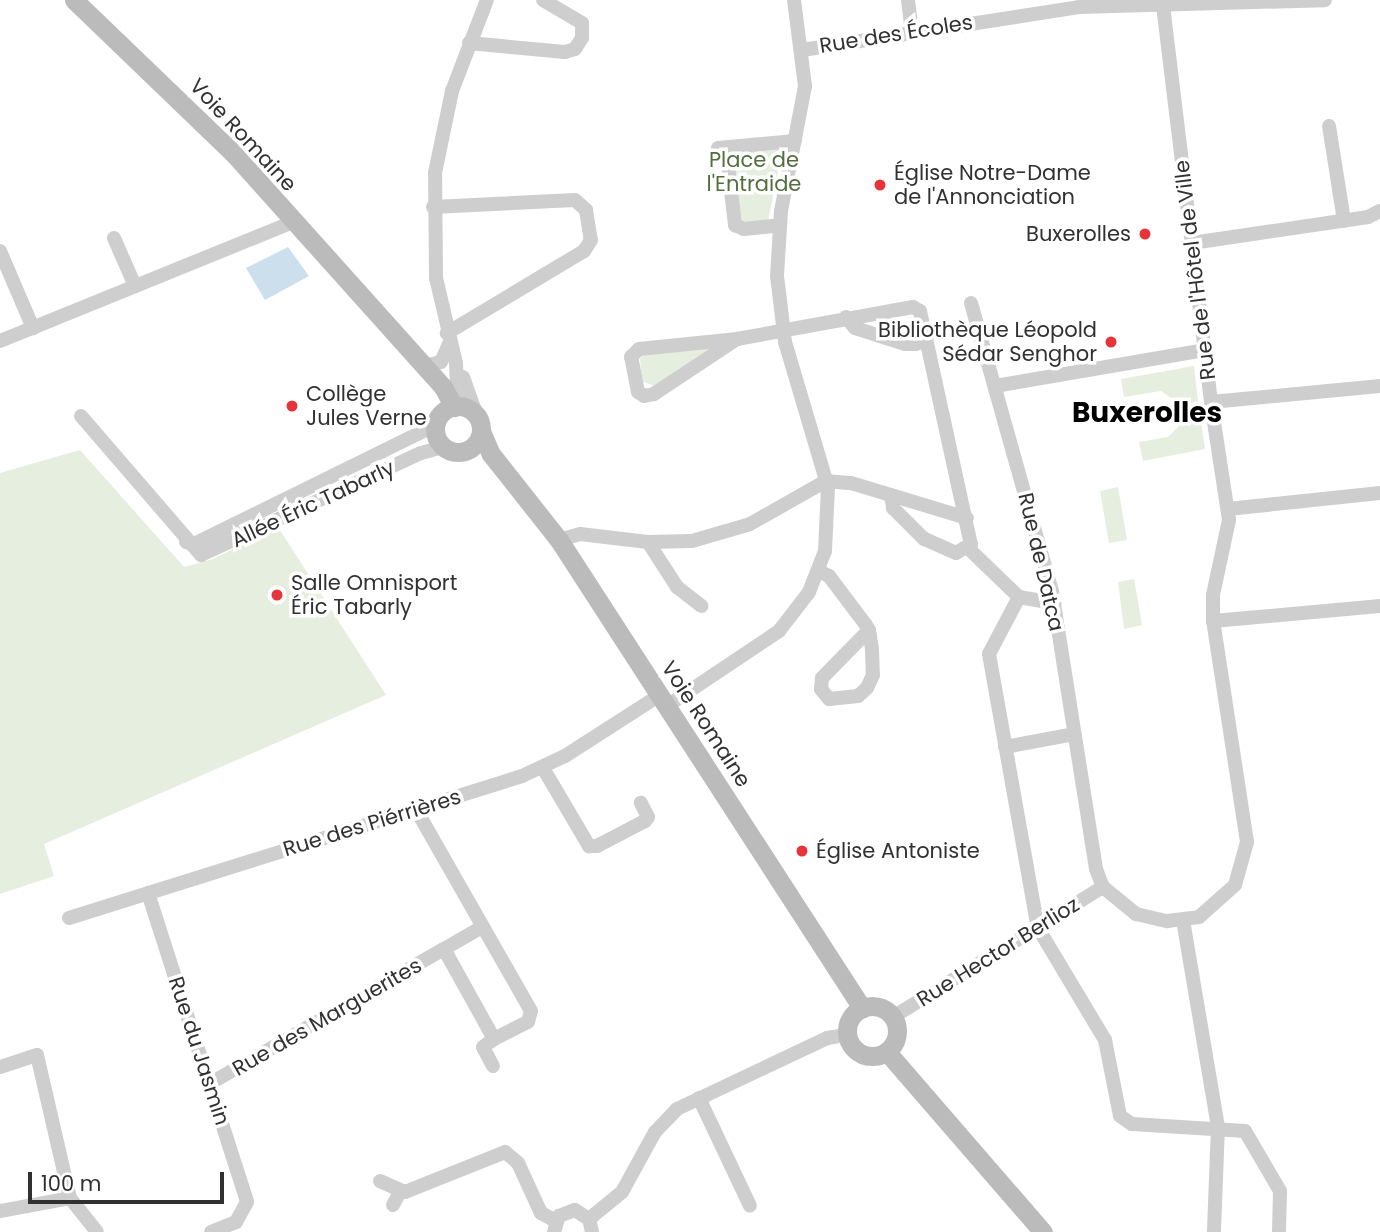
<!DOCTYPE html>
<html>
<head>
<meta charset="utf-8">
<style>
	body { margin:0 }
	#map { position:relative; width:1380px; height:1232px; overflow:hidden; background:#fff; font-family:Poppins,sans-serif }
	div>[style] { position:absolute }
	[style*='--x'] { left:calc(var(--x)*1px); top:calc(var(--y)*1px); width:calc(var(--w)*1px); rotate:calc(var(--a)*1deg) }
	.green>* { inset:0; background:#e6eedf }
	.water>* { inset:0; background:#ccdfed }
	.street>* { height:14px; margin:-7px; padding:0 7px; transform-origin:7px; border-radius:7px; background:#cecece }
	.secondary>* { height:19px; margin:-9.5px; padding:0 9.5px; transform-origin:9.5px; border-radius:9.5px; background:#bbb }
	.secondary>.ring { margin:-9.5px; padding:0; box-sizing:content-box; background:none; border:19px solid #bbb; border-radius:50% }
	.dots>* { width:19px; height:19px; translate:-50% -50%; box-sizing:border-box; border:4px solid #fff; border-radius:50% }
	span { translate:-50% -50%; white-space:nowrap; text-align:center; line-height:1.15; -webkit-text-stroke:7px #fff; paint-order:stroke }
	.street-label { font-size:21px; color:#313131 }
	.park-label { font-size:21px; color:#526e3d }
	.poi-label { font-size:21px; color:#313131 }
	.left { translate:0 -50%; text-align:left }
	.right { translate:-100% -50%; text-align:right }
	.district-label { font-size:28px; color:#000; font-weight:700 }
	.scale { position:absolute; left:28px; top:1172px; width:196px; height:32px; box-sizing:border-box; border:4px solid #313131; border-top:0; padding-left:9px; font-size:21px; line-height:24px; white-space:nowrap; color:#313131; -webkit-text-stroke:5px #fff; paint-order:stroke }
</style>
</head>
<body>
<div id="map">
	<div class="green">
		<div style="clip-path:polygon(783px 147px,768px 221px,747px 226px,737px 220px,733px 153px)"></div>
		<div style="clip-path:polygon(717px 345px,654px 386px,642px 381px,640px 359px,645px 354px)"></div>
		<div style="clip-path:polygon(1194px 366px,1198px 401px,1181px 405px,1161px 391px,1124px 397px,1121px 379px)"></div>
		<div style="clip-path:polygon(1200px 415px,1205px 449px,1143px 461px,1139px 442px,1168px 437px,1180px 425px,1181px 417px)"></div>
		<div style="clip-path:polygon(80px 450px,184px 567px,213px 559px,278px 527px,386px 695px,44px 844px,54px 876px,0 894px,0 473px)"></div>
		<div style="clip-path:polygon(1118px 487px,1127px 540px,1109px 543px,1100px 491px)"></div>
		<div style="clip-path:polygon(1134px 579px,1142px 625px,1124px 629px,1118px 582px)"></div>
	</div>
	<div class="water">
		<div style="clip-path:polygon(288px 247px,309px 276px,265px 300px,246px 268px)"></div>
	</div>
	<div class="street">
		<div style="--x:908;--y:0;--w:32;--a:83"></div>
		<div style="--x:469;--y:43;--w:96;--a:5.4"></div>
		<div style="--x:565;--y:52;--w:10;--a:-17"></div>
		<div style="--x:575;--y:49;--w:13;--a:-58"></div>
		<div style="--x:582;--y:38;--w:15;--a:-90"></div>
		<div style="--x:582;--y:23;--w:45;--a:-149.5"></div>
		<div style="--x:802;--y:50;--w:280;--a:-8.8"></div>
		<div style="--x:1079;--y:7;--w:246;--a:-1.6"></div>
		<div style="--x:1329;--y:126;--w:96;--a:81"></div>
		<div style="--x:718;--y:148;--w:77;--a:-5.2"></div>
		<div style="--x:726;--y:149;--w:77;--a:83.2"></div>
		<div style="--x:735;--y:225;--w:10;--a:24"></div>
		<div style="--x:744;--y:229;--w:36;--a:-6"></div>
		<div style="--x:433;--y:207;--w:142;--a:-2.8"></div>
		<div style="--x:575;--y:200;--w:15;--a:42"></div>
		<div style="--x:586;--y:210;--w:30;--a:81"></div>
		<div style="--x:591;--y:240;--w:13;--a:122"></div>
		<div style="--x:584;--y:251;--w:160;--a:149.1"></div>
		<div style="--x:114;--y:238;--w:52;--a:66.4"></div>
		<div style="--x:1192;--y:243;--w:178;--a:-8.4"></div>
		<div style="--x:1368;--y:217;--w:13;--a:-27"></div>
		<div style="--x:0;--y:251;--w:84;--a:66.8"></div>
		<div style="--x:971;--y:303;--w:299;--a:74.3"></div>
		<div style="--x:1052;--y:591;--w:281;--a:81"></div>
		<div style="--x:1096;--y:869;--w:19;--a:69"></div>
		<div style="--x:1103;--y:887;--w:43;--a:39.3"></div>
		<div style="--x:1136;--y:914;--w:32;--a:13"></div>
		<div style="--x:1167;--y:921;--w:32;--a:-7"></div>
		<div style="--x:1199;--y:917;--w:48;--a:-41.6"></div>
		<div style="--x:1235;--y:885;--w:45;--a:-74.4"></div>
		<div style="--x:1247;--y:842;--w:224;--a:-98.7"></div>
		<div style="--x:1213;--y:621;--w:26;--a:-90"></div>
		<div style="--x:1213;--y:595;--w:77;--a:-78"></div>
		<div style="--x:1229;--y:520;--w:119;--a:-98.7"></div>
		<div style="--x:1211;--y:402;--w:402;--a:-96.9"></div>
		<div style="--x:846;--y:317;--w:14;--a:51"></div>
		<div style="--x:855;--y:328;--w:52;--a:17.7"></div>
		<div style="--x:905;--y:344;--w:11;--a:0"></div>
		<div style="--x:916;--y:344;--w:15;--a:-37"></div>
		<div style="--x:737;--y:339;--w:100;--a:146.5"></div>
		<div style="--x:654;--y:394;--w:10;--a:169"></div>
		<div style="--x:644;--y:396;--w:7;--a:-146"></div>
		<div style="--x:638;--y:392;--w:36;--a:-101"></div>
		<div style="--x:631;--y:357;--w:11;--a:-45"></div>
		<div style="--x:639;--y:349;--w:99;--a:-5.8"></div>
		<div style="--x:737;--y:339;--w:179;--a:-10.3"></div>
		<div style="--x:913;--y:307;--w:8;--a:30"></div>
		<div style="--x:920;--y:311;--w:239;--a:77.7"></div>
		<div style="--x:971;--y:544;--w:17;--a:149"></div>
		<div style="--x:956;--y:553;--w:35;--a:-156"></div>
		<div style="--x:924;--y:539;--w:44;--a:-135"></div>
		<div style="--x:893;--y:508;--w:13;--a:-99"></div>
		<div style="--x:0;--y:341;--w:316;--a:-22.1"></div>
		<div style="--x:424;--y:366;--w:17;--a:-13"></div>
		<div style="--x:441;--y:362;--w:22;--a:-66"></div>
		<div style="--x:463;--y:377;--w:41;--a:70.3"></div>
		<div style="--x:995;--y:386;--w:214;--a:-9.7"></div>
		<div style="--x:1211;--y:402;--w:170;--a:-5.4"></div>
		<div style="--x:458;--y:407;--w:44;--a:-92.6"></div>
		<div style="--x:456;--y:363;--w:87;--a:-103.2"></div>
		<div style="--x:436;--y:278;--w:105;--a:-90.5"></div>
		<div style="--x:435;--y:173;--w:84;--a:-78.3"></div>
		<div style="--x:452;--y:91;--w:97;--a:-69"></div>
		<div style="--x:81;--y:416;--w:184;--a:49.2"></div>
		<div style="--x:201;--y:555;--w:242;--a:-24.9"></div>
		<div style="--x:421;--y:453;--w:24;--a:-15"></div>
		<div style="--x:1228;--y:509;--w:153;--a:-6"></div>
		<div style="--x:559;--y:540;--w:22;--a:-16"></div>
		<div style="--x:580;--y:534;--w:68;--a:6.7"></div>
		<div style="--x:648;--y:542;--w:44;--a:-1.3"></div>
		<div style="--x:692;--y:541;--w:60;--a:-16.3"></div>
		<div style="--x:750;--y:524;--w:87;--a:-29.5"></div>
		<div style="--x:826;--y:481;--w:25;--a:5"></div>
		<div style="--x:851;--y:483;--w:121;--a:16.8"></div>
		<div style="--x:186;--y:542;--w:8;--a:14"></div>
		<div style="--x:194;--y:544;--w:270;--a:-26.2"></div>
		<div style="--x:648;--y:542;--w:54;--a:57.2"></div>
		<div style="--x:677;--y:587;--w:31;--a:38"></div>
		<div style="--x:968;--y:548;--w:71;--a:43.9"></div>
		<div style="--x:1019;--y:597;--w:36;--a:10"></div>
		<div style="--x:818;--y:571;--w:12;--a:24"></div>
		<div style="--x:829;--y:576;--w:61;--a:52.9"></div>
		<div style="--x:866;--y:625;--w:6;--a:59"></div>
		<div style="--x:869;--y:630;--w:20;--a:81"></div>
		<div style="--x:872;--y:650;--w:25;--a:88"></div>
		<div style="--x:873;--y:675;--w:14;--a:115"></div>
		<div style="--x:867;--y:688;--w:12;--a:138"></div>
		<div style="--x:858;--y:696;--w:29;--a:174"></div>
		<div style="--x:829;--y:699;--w:13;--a:-129"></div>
		<div style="--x:821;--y:689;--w:11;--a:-85"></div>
		<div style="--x:822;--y:678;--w:67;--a:-45.6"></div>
		<div style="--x:1019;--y:597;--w:64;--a:117.8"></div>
		<div style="--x:989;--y:654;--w:278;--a:79.9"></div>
		<div style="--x:1038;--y:928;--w:131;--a:59.1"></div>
		<div style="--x:1105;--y:1040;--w:77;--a:78.8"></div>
		<div style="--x:1120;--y:1116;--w:14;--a:34"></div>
		<div style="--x:1132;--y:1124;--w:113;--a:3.5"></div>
		<div style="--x:1245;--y:1131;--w:69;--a:59.7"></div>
		<div style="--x:1280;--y:1191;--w:41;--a:91.4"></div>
		<div style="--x:1213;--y:621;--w:168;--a:-5.1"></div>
		<div style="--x:667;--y:706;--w:135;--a:-33.8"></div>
		<div style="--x:779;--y:631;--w:49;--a:-52.4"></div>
		<div style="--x:809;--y:592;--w:44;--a:-68.7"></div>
		<div style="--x:825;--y:551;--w:64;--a:-87.3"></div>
		<div style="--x:828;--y:487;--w:151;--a:-106.5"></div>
		<div style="--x:785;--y:342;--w:66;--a:-96.9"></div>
		<div style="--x:777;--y:276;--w:65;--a:-86.5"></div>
		<div style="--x:781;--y:211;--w:127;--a:-79.1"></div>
		<div style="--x:805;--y:86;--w:87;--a:-97.3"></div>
		<div style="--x:1005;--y:747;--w:70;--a:-10.7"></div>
		<div style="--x:543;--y:768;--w:91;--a:59.5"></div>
		<div style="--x:589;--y:846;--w:8;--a:0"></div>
		<div style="--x:597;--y:846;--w:54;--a:-27.5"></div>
		<div style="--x:645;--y:821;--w:5;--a:-53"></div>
		<div style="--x:648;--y:817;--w:16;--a:-117"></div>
		<div style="--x:148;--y:893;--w:324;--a:72.2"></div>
		<div style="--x:247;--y:1202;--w:23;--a:119"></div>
		<div style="--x:236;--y:1222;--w:27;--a:158"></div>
		<div style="--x:69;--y:918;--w:475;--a:-17.4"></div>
		<div style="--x:522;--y:776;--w:47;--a:-24.9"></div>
		<div style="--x:565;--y:756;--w:113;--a:-32.7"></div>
		<div style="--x:1183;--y:920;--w:209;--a:80.4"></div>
		<div style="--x:1218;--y:1126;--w:106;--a:92.2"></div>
		<div style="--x:444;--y:949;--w:44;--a:-30.1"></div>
		<div style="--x:893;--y:1017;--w:247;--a:-31.8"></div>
		<div style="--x:493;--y:1066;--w:21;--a:-118"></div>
		<div style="--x:483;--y:1047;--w:14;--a:-36"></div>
		<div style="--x:0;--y:1067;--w:39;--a:-18"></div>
		<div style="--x:37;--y:1055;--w:147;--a:77"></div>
		<div style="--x:70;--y:1198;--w:43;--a:51.5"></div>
		<div style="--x:209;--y:1084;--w:271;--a:-29.9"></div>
		<div style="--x:444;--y:949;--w:103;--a:60.9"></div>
		<div style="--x:494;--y:1039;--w:38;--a:-27"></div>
		<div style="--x:528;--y:1022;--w:11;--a:-75"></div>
		<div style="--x:531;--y:1011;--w:232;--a:-119.7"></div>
		<div style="--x:699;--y:1098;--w:119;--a:64.7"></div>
		<div style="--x:380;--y:1181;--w:27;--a:24"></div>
		<div style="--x:405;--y:1192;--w:108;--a:-21.8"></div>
		<div style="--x:505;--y:1152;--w:17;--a:40"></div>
		<div style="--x:518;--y:1163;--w:55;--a:65.3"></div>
		<div style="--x:541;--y:1213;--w:17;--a:28"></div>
		<div style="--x:393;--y:1205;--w:15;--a:-62"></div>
		<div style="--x:0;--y:1211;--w:71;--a:-10.5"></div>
		<div style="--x:589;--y:1219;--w:43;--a:-39.3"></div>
		<div style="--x:622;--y:1192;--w:68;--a:-61.2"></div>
		<div style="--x:655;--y:1132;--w:32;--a:-46"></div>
		<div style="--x:677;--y:1109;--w:166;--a:-25.3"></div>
		<div style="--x:827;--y:1038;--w:20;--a:-9"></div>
		<div style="--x:554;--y:1232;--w:17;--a:-73"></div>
		<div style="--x:559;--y:1216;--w:17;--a:-21"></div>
		<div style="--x:575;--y:1210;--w:17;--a:33"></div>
		<div style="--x:589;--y:1219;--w:13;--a:77"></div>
	</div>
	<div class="secondary">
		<div style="--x:74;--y:0;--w:222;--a:43.9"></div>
		<div style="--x:234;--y:154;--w:313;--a:48.1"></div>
		<div style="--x:443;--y:387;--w:23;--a:61"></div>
		<div class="ring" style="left:435px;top:406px;width:27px;height:27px"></div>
		<div style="--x:481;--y:431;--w:25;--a:67"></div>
		<div style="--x:491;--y:454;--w:110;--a:51.7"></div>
		<div style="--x:559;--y:540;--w:558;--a:57.08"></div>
		<div class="ring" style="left:847px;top:1006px;width:31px;height:31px"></div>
		<div style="--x:887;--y:1052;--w:238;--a:49.1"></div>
	</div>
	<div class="dots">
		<div style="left:880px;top:185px;background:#e6353a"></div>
		<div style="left:1145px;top:234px;background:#e6353a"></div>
		<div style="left:1111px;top:342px;background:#e6353a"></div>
		<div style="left:292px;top:406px;background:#e6353a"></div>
		<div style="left:277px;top:595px;background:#e6353a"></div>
		<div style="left:802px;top:851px;background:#e6353a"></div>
	</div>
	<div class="street-label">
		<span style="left:896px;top:34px;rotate:-9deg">Rue des Écoles</span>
		<span style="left:243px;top:135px;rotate:47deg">Voie Romaine</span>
		<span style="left:1195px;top:270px;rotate:-97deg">Rue de l'Hôtel de Ville</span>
		<span style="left:313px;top:504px;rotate:-25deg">Allée Éric Tabarly</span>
		<span style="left:1041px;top:562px;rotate:77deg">Rue de Datca</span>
		<span style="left:706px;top:724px;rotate:57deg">Voie Romaine</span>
		<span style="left:372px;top:823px;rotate:-17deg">Rue des Piérrières</span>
		<span style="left:998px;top:952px;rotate:-32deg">Rue Hector Berlioz</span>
		<span style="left:327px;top:1017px;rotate:-30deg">Rue des Marguerites</span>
		<span style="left:199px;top:1051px;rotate:72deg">Rue du Jasmin</span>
	</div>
	<div class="park-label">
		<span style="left:754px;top:172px">Place de<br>l'Entraide</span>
	</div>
	<div class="poi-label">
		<span class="left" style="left:894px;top:185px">Église Notre-Dame<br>de l'Annonciation</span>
		<span class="right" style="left:1131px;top:234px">Buxerolles</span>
		<span class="right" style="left:1097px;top:342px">Bibliothèque Léopold<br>Sédar Senghor</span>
		<span class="left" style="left:306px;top:406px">Collège<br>Jules Verne</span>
		<span class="left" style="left:291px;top:595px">Salle Omnisport<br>Éric Tabarly</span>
		<span class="left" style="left:816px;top:851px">Église Antoniste</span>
	</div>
	<div class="district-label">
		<span style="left:1147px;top:413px">Buxerolles</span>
	</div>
	<div class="scale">100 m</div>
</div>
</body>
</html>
